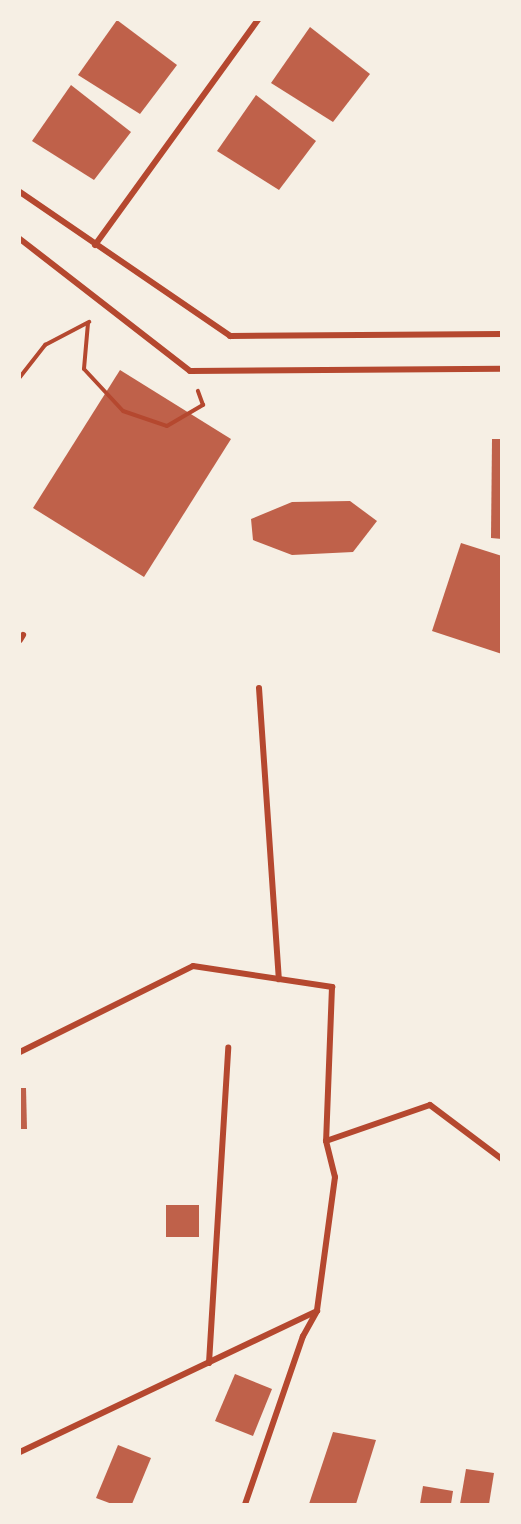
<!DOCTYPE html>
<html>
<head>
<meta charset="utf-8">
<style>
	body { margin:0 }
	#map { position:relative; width:521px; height:1524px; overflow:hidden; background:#f6efe4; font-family:"PT Sans Narrow",sans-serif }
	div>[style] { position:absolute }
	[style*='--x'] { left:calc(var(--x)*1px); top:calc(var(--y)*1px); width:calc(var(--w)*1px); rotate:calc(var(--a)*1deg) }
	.building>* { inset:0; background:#bf614a }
	.path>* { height:4px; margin:-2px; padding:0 2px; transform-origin:2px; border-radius:2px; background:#b5482f }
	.minor>* { height:6px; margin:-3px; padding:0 3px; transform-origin:3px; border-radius:3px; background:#b5482f }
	span { translate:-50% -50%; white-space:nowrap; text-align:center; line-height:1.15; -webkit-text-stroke:6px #f6efe4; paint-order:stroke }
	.frame { position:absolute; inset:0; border:21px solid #f6efe4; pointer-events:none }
</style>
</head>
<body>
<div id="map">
	<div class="building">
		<div style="clip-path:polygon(117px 20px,177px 65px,140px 114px,78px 75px)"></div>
		<div style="clip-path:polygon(310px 27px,370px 74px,333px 122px,271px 83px)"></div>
		<div style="clip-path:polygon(71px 85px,131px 132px,94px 180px,32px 141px)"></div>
		<div style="clip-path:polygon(256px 95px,316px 141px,279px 190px,217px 151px)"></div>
		<div style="clip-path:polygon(120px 370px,231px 439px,144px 577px,33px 508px)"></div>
		<div style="clip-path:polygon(492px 439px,502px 439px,502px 539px,491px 538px)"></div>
		<div style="clip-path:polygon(350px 501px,377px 521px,353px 552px,292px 555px,253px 540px,251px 519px,292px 502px)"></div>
		<div style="clip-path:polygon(461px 543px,502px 556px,502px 654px,432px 631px)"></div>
		<div style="clip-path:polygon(20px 1088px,26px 1088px,27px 1129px,20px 1129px)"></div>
		<div style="clip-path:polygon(166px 1205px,199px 1205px,199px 1237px,166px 1237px)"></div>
		<div style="clip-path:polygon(235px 1374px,272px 1389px,253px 1436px,215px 1421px)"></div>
		<div style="clip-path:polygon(333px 1432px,376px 1440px,356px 1504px,309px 1504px)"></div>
		<div style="clip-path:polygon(118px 1445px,151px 1458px,132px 1504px,112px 1504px,96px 1498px)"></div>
		<div style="clip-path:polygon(466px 1469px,494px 1473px,489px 1504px,460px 1504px)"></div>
		<div style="clip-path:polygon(423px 1486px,453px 1491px,451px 1504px,420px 1504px)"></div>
	</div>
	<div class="path">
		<div style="--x:88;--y:323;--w:46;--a:95"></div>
		<div style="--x:84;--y:369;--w:57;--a:47.1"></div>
		<div style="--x:123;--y:411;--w:46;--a:18.8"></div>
		<div style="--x:167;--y:426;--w:42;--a:-30.3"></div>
		<div style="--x:203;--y:405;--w:15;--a:-110"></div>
		<div style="--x:20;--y:377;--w:41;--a:-52"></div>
		<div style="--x:45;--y:345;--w:50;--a:-27.6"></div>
	</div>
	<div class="minor">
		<div style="--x:20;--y:192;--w:255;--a:34.4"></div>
		<div style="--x:230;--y:336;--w:272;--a:-0.4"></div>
		<div style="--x:20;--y:239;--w:215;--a:37.8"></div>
		<div style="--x:190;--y:371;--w:312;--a:-0.4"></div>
		<div style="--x:95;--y:245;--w:278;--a:-54.1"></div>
		<div style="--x:20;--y:640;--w:6;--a:-59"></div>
		<div style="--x:259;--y:688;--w:292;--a:86.1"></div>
		<div style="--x:20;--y:1052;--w:193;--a:-26.4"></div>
		<div style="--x:193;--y:966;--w:141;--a:8.6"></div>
		<div style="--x:332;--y:987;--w:154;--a:92.2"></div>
		<div style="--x:326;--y:1141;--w:37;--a:76"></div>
		<div style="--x:335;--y:1177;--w:135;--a:97.7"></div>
		<div style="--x:317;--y:1311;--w:29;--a:119"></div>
		<div style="--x:303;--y:1336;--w:178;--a:109"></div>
		<div style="--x:326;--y:1141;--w:110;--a:-19.1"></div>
		<div style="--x:430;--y:1105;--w:90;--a:36.9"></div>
		<div style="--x:209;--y:1363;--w:316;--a:-86.5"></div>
		<div style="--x:20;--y:1452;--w:329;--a:-25.4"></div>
	</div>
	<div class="frame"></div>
</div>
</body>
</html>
